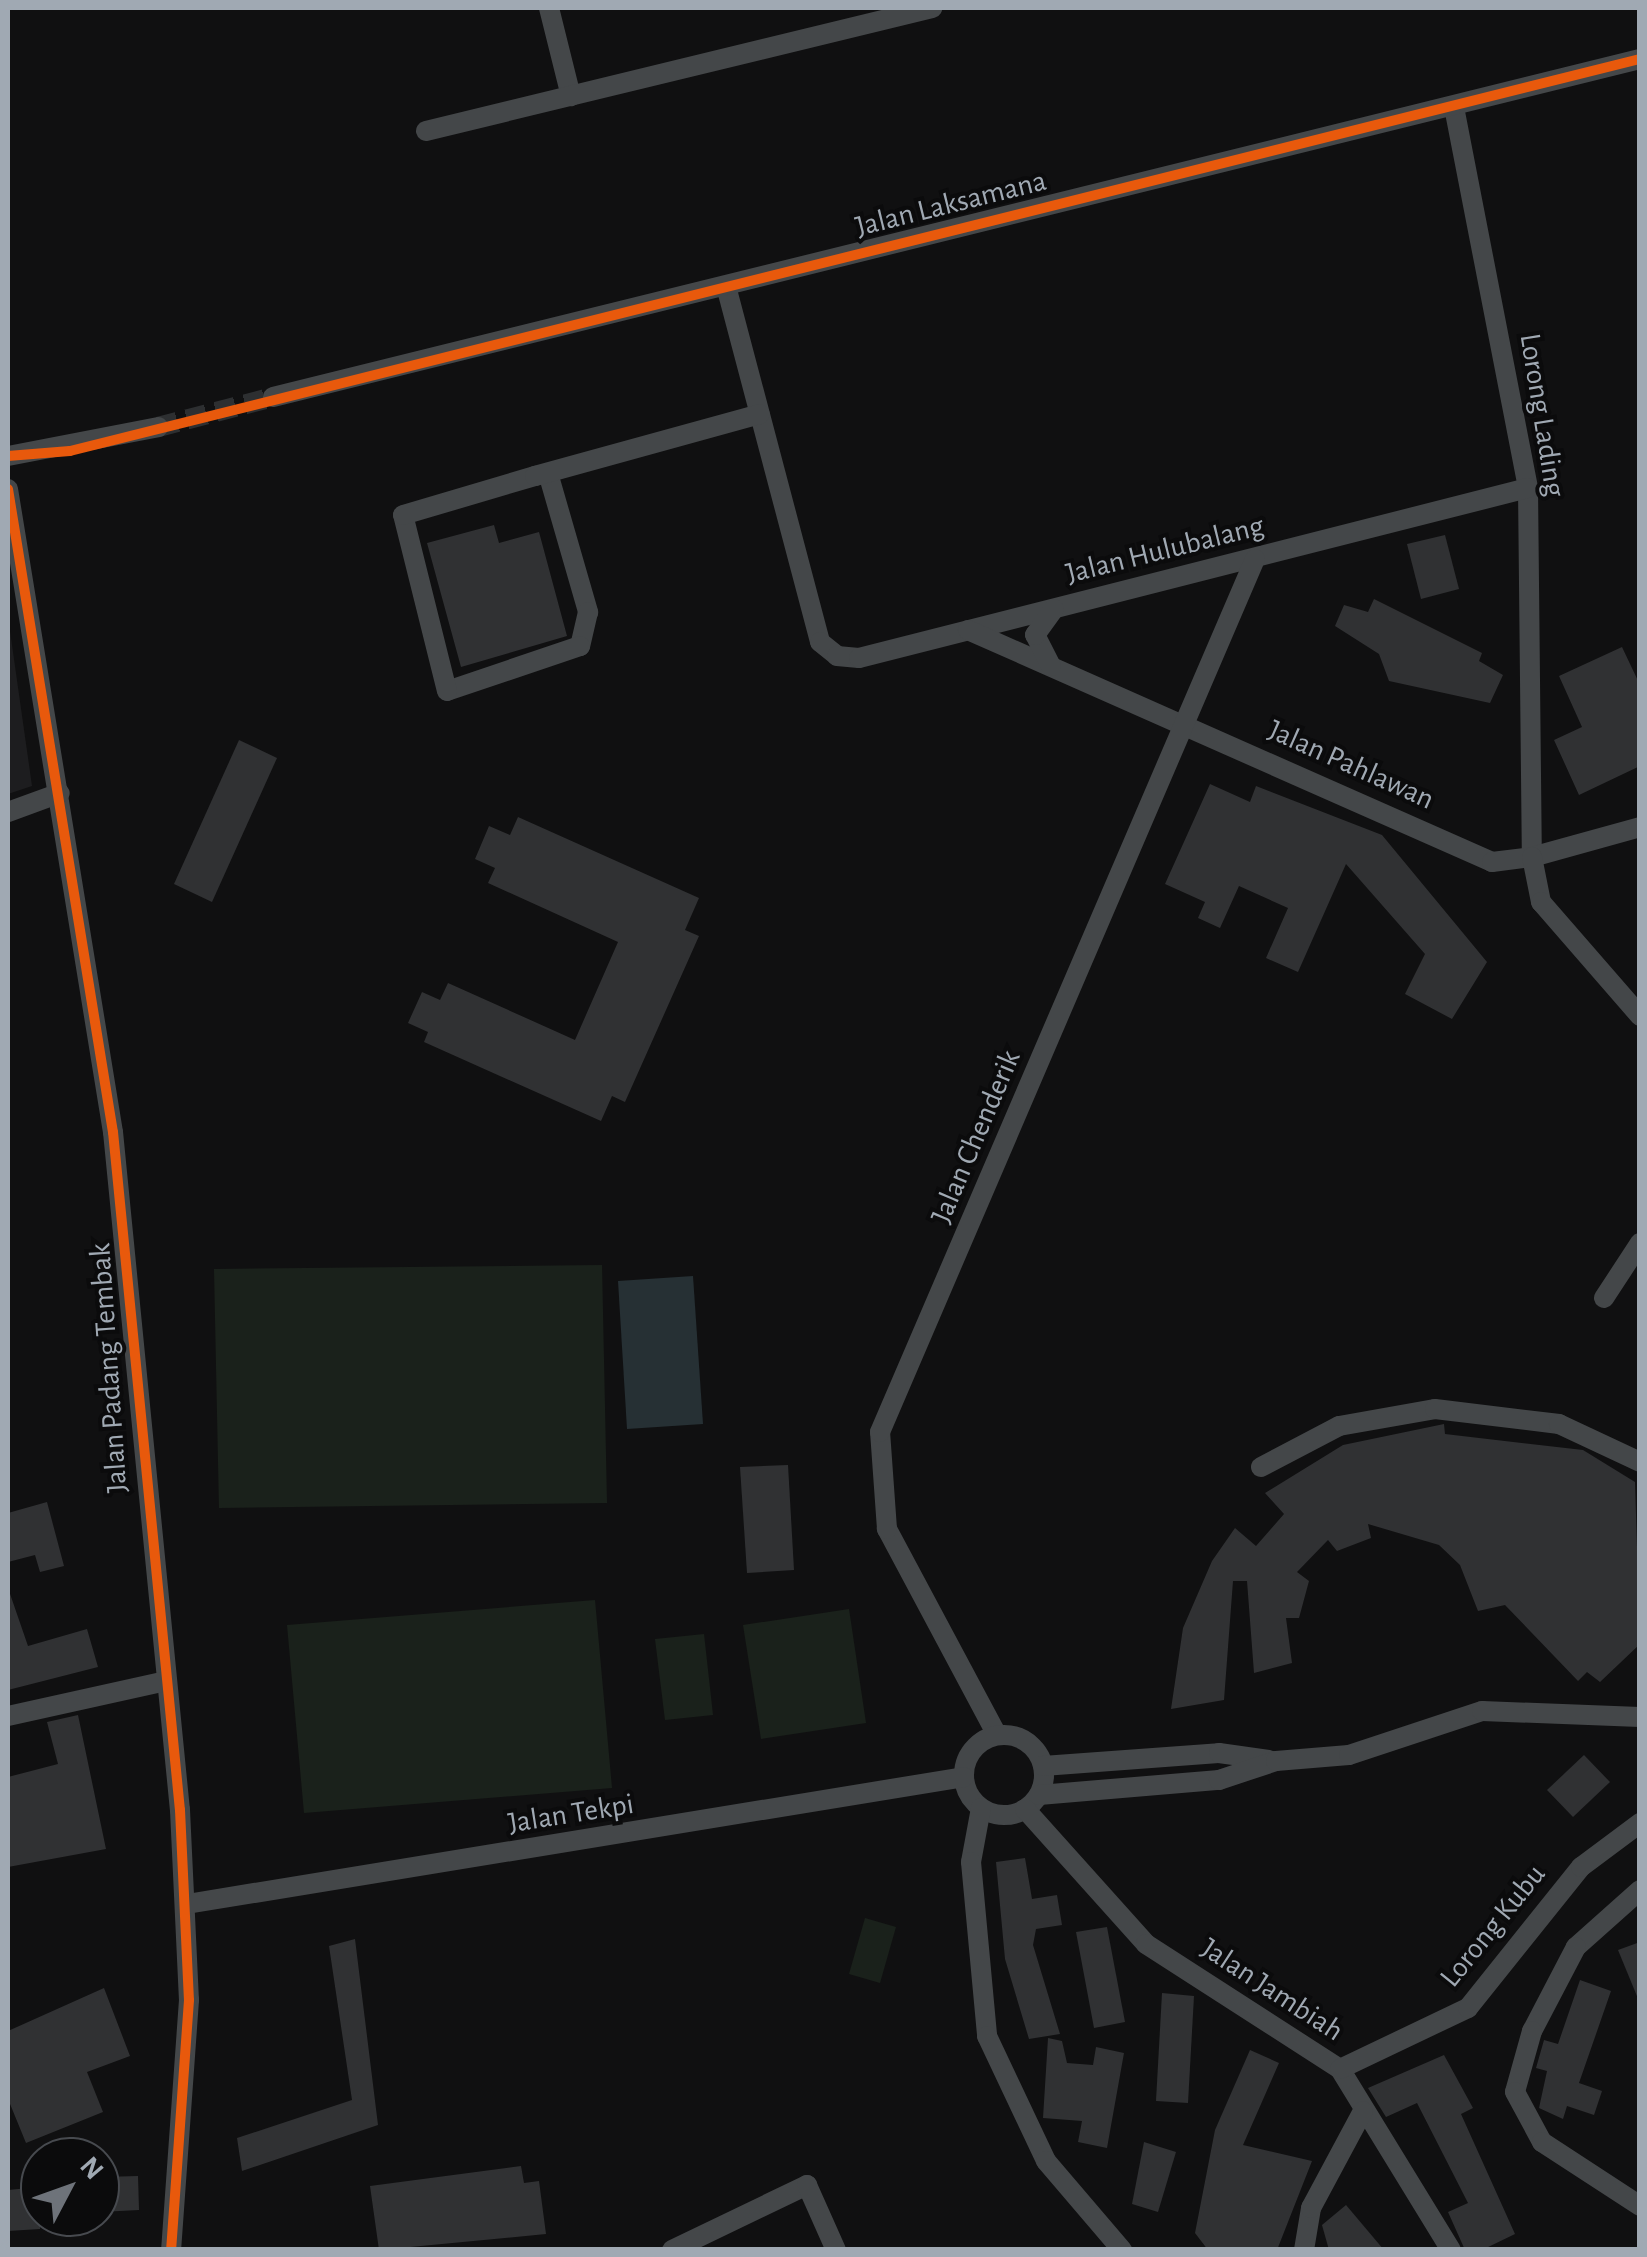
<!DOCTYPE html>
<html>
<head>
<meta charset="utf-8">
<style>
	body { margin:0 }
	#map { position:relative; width:1647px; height:2257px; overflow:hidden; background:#101011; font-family:"Alegreya Sans",sans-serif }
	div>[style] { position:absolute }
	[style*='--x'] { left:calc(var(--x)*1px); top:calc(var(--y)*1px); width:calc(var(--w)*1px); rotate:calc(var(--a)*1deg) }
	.built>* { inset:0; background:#1d1d1f }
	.green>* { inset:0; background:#1a211b }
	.water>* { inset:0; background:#263034 }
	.building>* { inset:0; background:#303133 }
	.minor-tunnel>* { height:20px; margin-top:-10px; transform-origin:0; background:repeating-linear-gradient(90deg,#2d2f31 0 20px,transparent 0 30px) }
	.minor>* { height:20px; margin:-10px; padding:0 10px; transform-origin:10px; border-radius:10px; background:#444749 }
	.minor>.ring { margin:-10px; padding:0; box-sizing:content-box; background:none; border:20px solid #444749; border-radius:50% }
	.cycleway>* { height:10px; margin:-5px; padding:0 5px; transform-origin:5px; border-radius:5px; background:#e8590c }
	span { translate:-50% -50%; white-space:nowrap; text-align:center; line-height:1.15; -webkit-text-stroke:8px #0b0b0c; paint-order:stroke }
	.street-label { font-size:30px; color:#a0a9b3 }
	.frame { position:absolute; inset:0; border:10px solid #a0a9b3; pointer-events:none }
	.north { position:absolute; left:20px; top:2137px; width:100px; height:100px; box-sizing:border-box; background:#0b0b0c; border:2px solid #474a4f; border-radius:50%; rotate:49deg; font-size:28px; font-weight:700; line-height:40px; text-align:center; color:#a0a9b3 }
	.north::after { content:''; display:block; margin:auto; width:35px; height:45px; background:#6e737a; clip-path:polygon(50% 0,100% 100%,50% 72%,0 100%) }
</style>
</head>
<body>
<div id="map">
	<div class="built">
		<div style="clip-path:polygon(8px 617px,32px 786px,8px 794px)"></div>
	</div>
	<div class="green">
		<div style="clip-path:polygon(602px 1265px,607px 1503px,219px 1508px,214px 1269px)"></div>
		<div style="clip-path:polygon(595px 1600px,612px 1788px,304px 1813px,287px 1625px)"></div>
		<div style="clip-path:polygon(849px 1609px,866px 1723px,761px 1739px,743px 1625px)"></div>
		<div style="clip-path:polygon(704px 1634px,713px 1715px,665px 1720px,655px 1639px)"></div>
		<div style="clip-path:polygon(865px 1918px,896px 1927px,880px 1983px,849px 1974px)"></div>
	</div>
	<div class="water">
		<div style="clip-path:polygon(693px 1276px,703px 1424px,627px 1429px,618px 1281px)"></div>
	</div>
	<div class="building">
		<div style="clip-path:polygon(494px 525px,499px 543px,539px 532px,567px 636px,461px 667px,427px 543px)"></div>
		<div style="clip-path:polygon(1445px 535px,1459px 589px,1421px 599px,1407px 544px)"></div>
		<div style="clip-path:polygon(1374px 599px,1482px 653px,1479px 661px,1503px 675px,1490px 703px,1389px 681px,1379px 654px,1335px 626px,1344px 605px,1368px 612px)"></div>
		<div style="clip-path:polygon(1622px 647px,1640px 685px,1640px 766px,1579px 795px,1554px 740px,1582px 727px,1559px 676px)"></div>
		<div style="clip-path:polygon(239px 740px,277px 758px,212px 902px,174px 884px)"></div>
		<div style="clip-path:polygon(1210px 784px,1250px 802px,1256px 786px,1382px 835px,1487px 962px,1452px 1019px,1405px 994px,1425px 954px,1346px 864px,1298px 972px,1266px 958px,1288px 908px,1239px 886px,1220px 928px,1198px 918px,1205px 902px,1165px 884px)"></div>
		<div style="clip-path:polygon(518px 817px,699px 898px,685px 930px,699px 936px,625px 1102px,612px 1096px,601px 1121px,424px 1042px,428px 1032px,408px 1023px,422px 992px,440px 1000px,448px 983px,575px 1040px,618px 942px,488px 883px,495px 868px,475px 859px,489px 826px,510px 835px)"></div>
		<div style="clip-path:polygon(1444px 1424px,1445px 1434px,1583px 1450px,1635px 1482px,1640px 1644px,1600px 1682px,1587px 1672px,1578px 1681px,1505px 1605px,1478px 1611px,1460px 1565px,1439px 1545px,1368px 1524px,1371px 1538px,1337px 1551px,1328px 1540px,1297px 1572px,1309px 1581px,1299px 1618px,1286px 1618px,1292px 1663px,1254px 1673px,1247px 1581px,1233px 1581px,1224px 1700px,1171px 1709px,1183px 1628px,1212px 1561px,1235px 1528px,1256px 1546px,1284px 1514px,1265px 1493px,1343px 1445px)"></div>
		<div style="clip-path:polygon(788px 1465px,794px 1570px,747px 1573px,740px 1467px)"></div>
		<div style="clip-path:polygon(47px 1502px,64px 1566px,40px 1572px,35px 1555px,8px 1562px,8px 1513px)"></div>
		<div style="clip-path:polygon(8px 1588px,28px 1646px,87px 1629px,98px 1667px,8px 1690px)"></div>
		<div style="clip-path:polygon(78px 1715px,106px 1849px,8px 1867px,8px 1777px,58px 1764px,47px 1722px)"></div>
		<div style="clip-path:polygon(1584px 1755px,1610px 1782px,1573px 1817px,1547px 1790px)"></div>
		<div style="clip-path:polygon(1025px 1858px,1032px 1899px,1057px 1895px,1062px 1925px,1036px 1929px,1033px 1945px,1060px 2034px,1029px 2039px,1005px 1959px,996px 1862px)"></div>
		<div style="clip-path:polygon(1107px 1927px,1125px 2022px,1094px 2028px,1076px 1932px)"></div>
		<div style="clip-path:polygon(355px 1939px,378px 2125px,242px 2171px,237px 2138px,352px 2100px,329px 1946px)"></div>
		<div style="clip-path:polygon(1640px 1942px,1640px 2001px,1639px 2001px,1618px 1950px)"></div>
		<div style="clip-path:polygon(1580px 1980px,1611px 1991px,1579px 2083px,1602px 2091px,1594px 2115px,1567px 2106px,1563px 2119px,1539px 2108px,1547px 2071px,1536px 2068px,1544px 2040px,1558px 2044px)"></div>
		<div style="clip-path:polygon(104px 1988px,130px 2056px,87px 2072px,103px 2112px,26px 2143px,8px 2099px,8px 2031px)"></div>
		<div style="clip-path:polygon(1162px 1993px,1194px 1996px,1188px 2103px,1156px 2101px)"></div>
		<div style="clip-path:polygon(1048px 2038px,1062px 2041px,1067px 2063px,1093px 2065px,1096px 2047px,1124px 2053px,1107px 2148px,1078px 2142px,1082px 2121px,1043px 2118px)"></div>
		<div style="clip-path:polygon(1250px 2050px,1279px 2063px,1243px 2145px,1312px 2161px,1277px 2250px,1208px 2250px,1195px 2233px,1215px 2130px)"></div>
		<div style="clip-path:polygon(1444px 2055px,1473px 2108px,1461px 2114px,1515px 2234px,1482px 2250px,1465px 2250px,1448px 2212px,1468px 2203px,1417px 2103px,1386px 2117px,1368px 2088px)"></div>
		<div style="clip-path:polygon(1144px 2142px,1176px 2152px,1158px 2212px,1132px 2204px)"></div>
		<div style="clip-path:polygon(521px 2166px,524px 2183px,539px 2181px,546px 2234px,379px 2250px,370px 2186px)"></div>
		<div style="clip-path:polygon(138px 2176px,139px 2210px,100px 2212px,103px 2177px)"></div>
		<div style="clip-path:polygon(40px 2187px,40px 2229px,8px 2231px,8px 2190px)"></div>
		<div style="clip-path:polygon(1346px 2205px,1384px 2250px,1329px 2250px,1322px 2225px)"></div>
	</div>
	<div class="minor-tunnel">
		<div style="--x:158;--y:427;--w:119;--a:-14.6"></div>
	</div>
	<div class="minor">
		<div style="--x:549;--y:8;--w:91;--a:76"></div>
		<div style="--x:1454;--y:107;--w:388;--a:79"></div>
		<div style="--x:1528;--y:488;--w:369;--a:89.4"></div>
		<div style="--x:1532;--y:857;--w:112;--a:-15.5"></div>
		<div style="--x:426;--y:131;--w:521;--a:-13.66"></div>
		<div style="--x:726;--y:286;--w:368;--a:75.2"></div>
		<div style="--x:820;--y:642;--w:22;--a:39"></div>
		<div style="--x:837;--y:656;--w:22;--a:5"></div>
		<div style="--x:859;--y:658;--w:690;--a:-14.26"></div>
		<div style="--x:273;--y:397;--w:1408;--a:-13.89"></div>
		<div style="--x:8;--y:456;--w:153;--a:-10.9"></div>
		<div style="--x:548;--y:473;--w:145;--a:73.9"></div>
		<div style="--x:588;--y:612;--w:35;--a:103"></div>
		<div style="--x:580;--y:646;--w:140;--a:161.3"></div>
		<div style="--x:447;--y:691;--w:181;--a:-104"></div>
		<div style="--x:403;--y:515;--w:138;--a:-16.5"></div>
		<div style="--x:535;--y:476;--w:233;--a:-15.4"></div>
		<div style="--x:8;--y:489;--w:652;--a:80.73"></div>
		<div style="--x:113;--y:1132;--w:681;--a:84.36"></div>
		<div style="--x:180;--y:1810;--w:190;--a:87.3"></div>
		<div style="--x:189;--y:2000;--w:251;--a:94.1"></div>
		<div style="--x:968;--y:630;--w:573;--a:23.88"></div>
		<div style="--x:1492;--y:862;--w:40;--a:-7.1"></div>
		<div style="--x:1532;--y:857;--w:46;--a:78.7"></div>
		<div style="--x:1541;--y:902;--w:151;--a:49"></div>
		<div style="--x:1051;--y:666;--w:35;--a:-117"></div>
		<div style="--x:1035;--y:635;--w:32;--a:-54"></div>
		<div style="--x:8;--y:812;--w:55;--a:-20.1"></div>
		<div style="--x:1604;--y:1298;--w:66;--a:-56.8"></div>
		<div style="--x:1261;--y:1467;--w:88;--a:-27.7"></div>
		<div style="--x:1339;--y:1426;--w:97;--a:-10"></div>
		<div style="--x:1435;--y:1409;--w:125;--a:6.9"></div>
		<div style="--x:1559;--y:1424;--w:89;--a:25.1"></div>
		<div style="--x:8;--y:1716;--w:162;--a:-12.5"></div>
		<div style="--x:997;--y:1735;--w:234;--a:-118.1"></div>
		<div style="--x:887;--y:1529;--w:97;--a:-94.1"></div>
		<div style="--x:880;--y:1432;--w:950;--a:-66.75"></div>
		<div class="ring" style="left:964px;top:1735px;width:60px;height:60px"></div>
		<div style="--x:1043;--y:1766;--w:176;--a:-4.2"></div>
		<div style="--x:1219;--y:1753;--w:50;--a:8"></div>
		<div style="--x:1039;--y:1795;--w:181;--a:-4.8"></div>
		<div style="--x:1219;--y:1780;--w:60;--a:-18.4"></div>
		<div style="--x:1276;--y:1761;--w:73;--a:-4.7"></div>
		<div style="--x:1349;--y:1755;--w:140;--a:-18.3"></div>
		<div style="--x:1482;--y:1711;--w:158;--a:2.2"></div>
		<div style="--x:981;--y:1808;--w:55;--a:100.5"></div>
		<div style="--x:971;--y:1862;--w:175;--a:84.7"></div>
		<div style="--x:987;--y:2036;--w:138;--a:64.7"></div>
		<div style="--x:1046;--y:2161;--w:117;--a:49.5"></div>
		<div style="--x:1025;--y:1809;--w:181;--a:48.1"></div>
		<div style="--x:1146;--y:1944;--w:231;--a:32.8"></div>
		<div style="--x:1340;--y:2069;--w:212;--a:58.5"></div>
		<div style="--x:1640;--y:1890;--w:86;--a:138.3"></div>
		<div style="--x:1576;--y:1947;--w:95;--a:117.6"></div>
		<div style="--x:1532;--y:2031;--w:63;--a:105.6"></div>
		<div style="--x:1515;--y:2092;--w:57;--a:61.6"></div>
		<div style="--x:1542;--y:2142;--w:117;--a:33.1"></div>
		<div style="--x:187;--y:1904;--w:787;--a:-9.28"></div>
		<div style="--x:1340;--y:2069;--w:142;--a:-25.5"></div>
		<div style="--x:1468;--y:2008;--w:181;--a:-51.3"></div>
		<div style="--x:1581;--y:1867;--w:74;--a:-36.7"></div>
		<div style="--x:672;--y:2250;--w:150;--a:-25.7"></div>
		<div style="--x:807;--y:2185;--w:71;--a:66"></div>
		<div style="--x:1304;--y:2250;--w:43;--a:-80.5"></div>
		<div style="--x:1311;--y:2208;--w:110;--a:-61.8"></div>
	</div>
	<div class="cycleway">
		<div style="--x:8;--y:456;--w:62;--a:-4.6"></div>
		<div style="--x:70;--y:451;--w:1618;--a:-14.02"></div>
		<div style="--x:8;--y:489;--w:652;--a:80.73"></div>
		<div style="--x:113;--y:1132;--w:681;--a:84.36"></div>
		<div style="--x:180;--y:1810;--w:190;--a:87.3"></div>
		<div style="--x:189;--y:2000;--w:251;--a:94.1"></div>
	</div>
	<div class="street-label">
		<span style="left:951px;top:204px;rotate:-14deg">Jalan Laksamana</span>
		<span style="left:1542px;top:415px;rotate:81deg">Lorong Lading</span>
		<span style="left:1165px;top:550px;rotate:-14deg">Jalan Hulubalang</span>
		<span style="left:1351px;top:765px;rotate:24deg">Jalan Pahlawan</span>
		<span style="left:976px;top:1137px;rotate:-67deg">Jalan Chenderik</span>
		<span style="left:109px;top:1368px;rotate:-94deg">Jalan Padang Tembak</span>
		<span style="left:571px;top:1814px;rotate:-9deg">Jalan Tekpi</span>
		<span style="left:1493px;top:1926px;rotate:-51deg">Lorong Kubu</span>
		<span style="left:1272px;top:1990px;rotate:33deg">Jalan Jambiah</span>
	</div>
	<div class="frame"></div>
	<div class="north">N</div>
</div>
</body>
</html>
